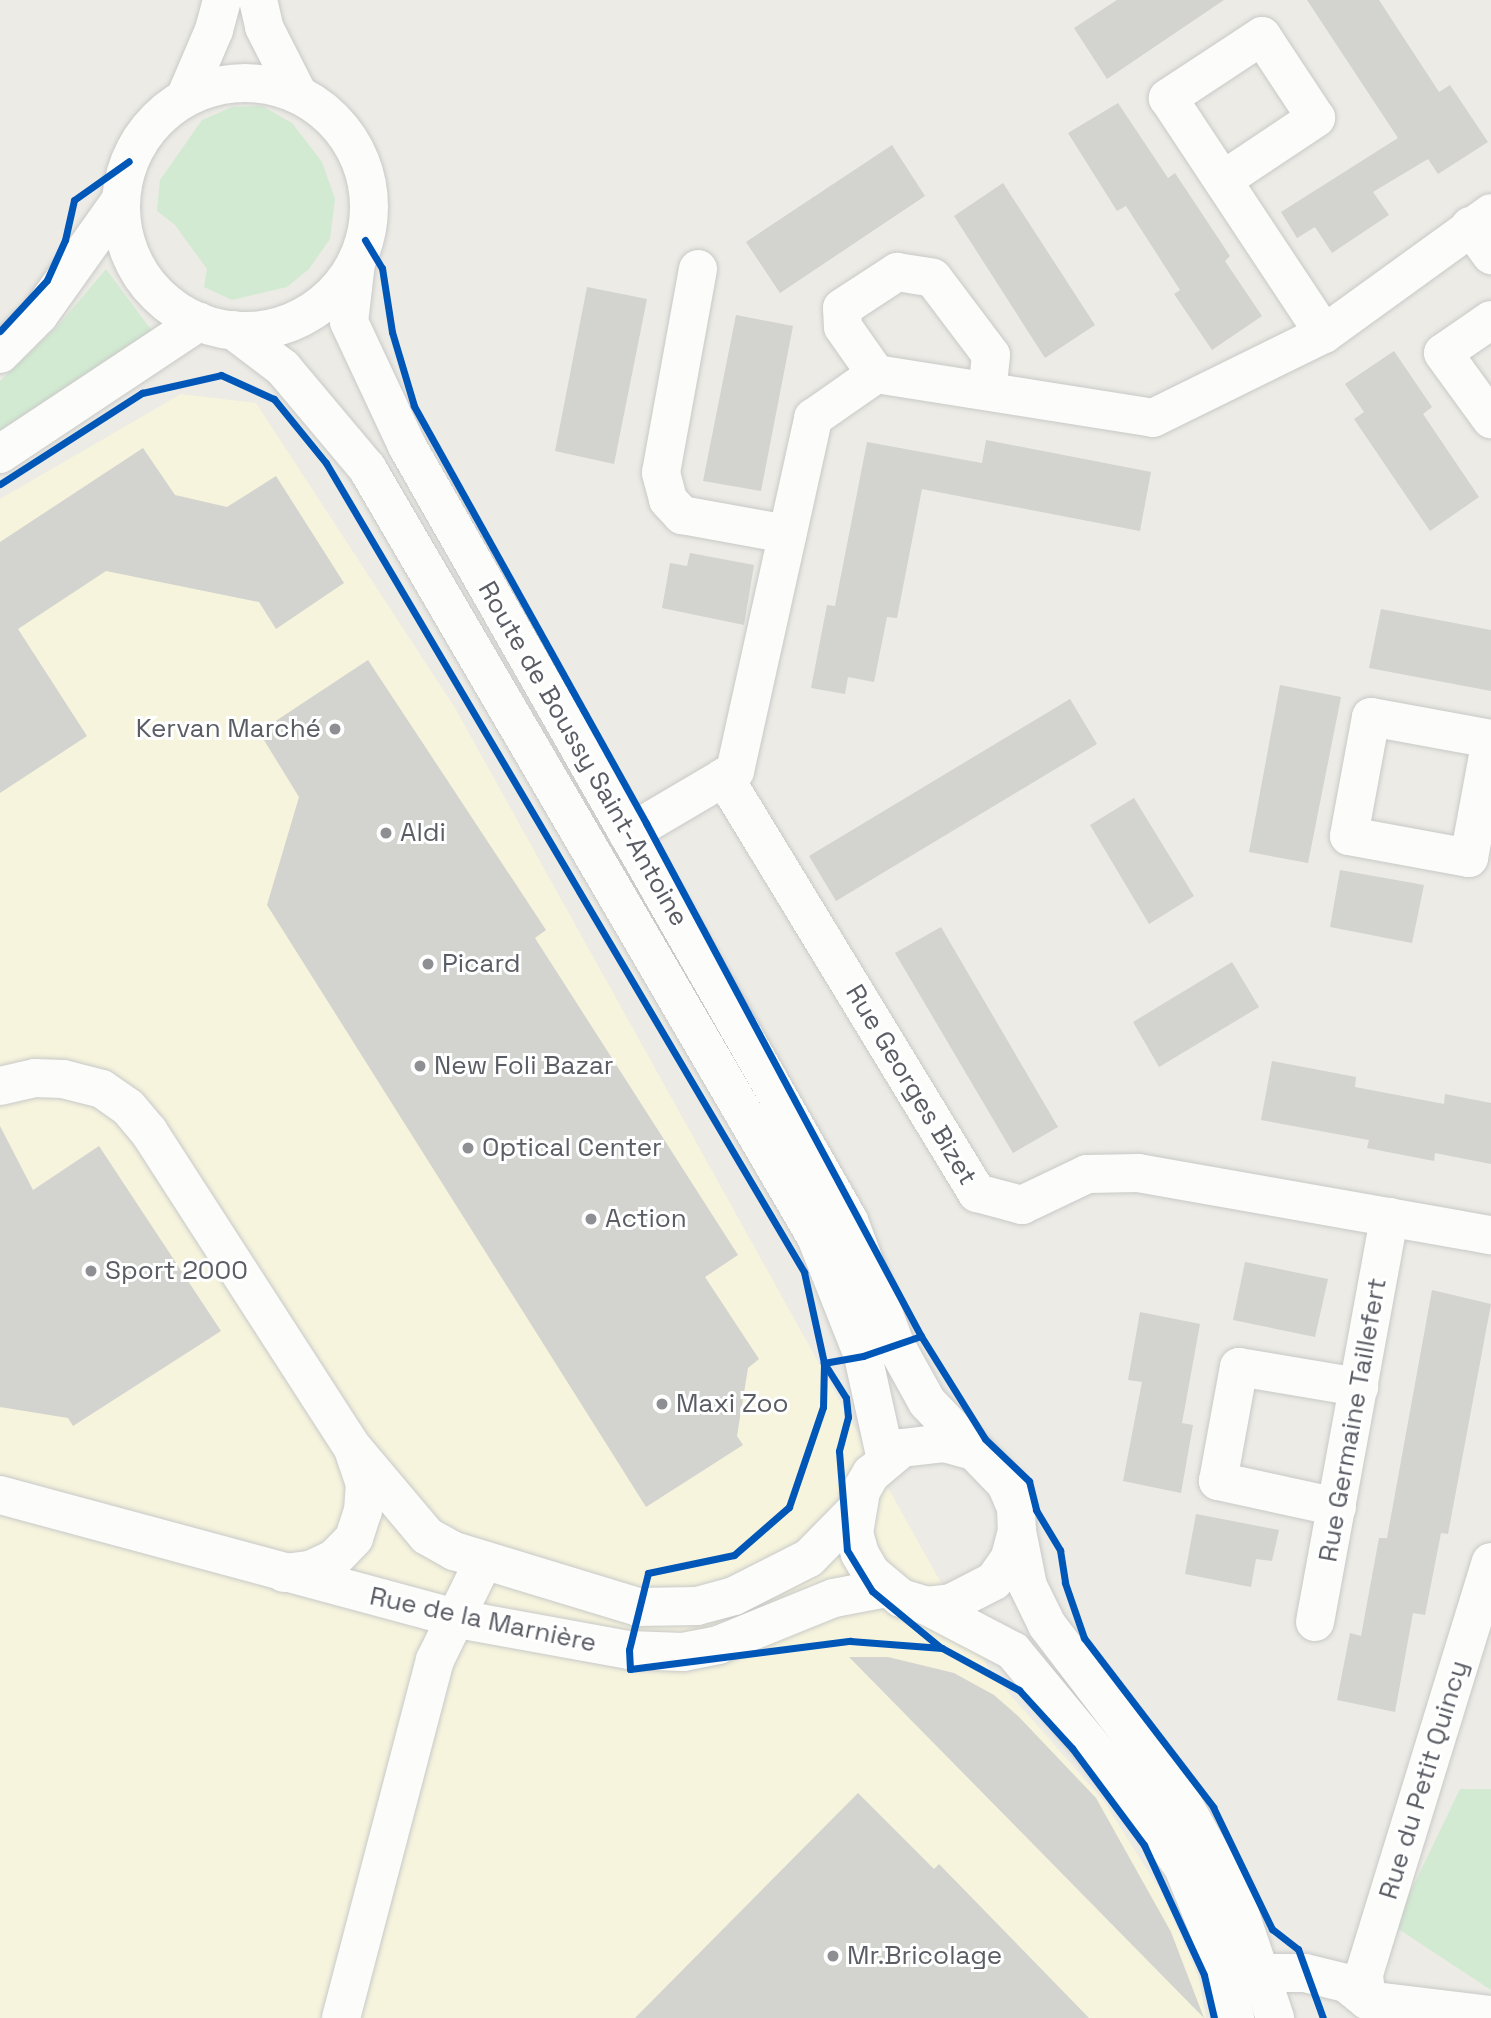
<!DOCTYPE html>
<html>
<head>
<meta charset="utf-8">
<style>
	body { margin:0 }
	#map { position:relative; width:1491px; height:2018px; overflow:hidden; background:#ecebe5; font-family:"Space Grotesk",sans-serif }
	div>[style] { position:absolute }
	[style*='--x'] { left:calc(var(--x)*1px); top:calc(var(--y)*1px); width:calc(var(--w)*1px); rotate:calc(var(--a)*1deg) }
	.commercial>* { inset:0; background:#f6f4dd }
	.green>* { inset:0; background:#d2ead2 }
	.building>* { inset:0; background:#d3d3cf }
	.roads { filter:drop-shadow(0 0 2px #c8c9c8) drop-shadow(0 0 2px #c8c9c8) }
	.street>* { height:38px; margin:-19px; padding:0 19px; transform-origin:19px; border-radius:19px; background:#fcfcfb }
	.secondary>* { height:38px; margin:-19px; padding:0 19px; transform-origin:19px; border-radius:19px; background:#fcfcfb }
	.secondary>.ring { margin:-19px; padding:0; box-sizing:content-box; background:none; border:38px solid #fcfcfb; border-radius:50% }
	.cycleway>* { height:7px; margin:-3.5px; padding:0 3.5px; transform-origin:3.5px; border-radius:3.5px; background:#0057b8 }
	.dots>* { width:19px; height:19px; translate:-50% -50%; box-sizing:border-box; border:4px solid #fff; border-radius:50% }
	span { translate:-50% -50%; white-space:nowrap; text-align:center; line-height:1.15; -webkit-text-stroke:6px #fff; paint-order:stroke }
	.poi-label { font-size:26px; color:#5b5d65 }
	.right { translate:-100% -50%; text-align:right }
	.left { translate:0 -50%; text-align:left }
	.street-label { font-size:26px; color:#5b5d65 }
</style>
</head>
<body>
<div id="map">
	<div class="commercial">
		<div style="clip-path:polygon(181px 394px,256px 403px,455px 708px,991px 1673px,1103px 1800px,1162px 1893px,1199px 1978px,1206px 2018px,0 2018px,0 499px)"></div>
	</div>
	<div class="green">
		<div style="clip-path:polygon(262px 106px,292px 123px,322px 162px,335px 199px,330px 239px,309px 269px,287px 287px,232px 300px,204px 287px,207px 269px,175px 225px,157px 211px,160px 180px,202px 120px,232px 107px)"></div>
		<div style="clip-path:polygon(106px 269px,152px 331px,0 430px,0 381px,57px 327px)"></div>
		<div style="clip-path:polygon(1460px 1789px,1491px 1789px,1491px 1990px,1394px 1926px)"></div>
	</div>
	<div class="building">
		<div style="clip-path:polygon(1117px 0,1224px 0,1107px 79px,1074px 28px)"></div>
		<div style="clip-path:polygon(1307px 0,1379px 0,1439px 92px,1450px 85px,1488px 142px,1438px 174px,1428px 159px,1373px 192px,1389px 215px,1332px 253px,1315px 227px,1297px 238px,1281px 212px,1398px 138px)"></div>
		<div style="clip-path:polygon(1118px 103px,1168px 178px,1175px 173px,1230px 256px,1225px 261px,1262px 316px,1212px 350px,1174px 294px,1180px 290px,1126px 206px,1117px 211px,1068px 133px)"></div>
		<div style="clip-path:polygon(892px 145px,925px 196px,780px 293px,746px 242px)"></div>
		<div style="clip-path:polygon(1003px 183px,1095px 325px,1045px 358px,954px 216px)"></div>
		<div style="clip-path:polygon(587px 287px,647px 299px,614px 464px,555px 451px)"></div>
		<div style="clip-path:polygon(736px 315px,793px 326px,761px 491px,703px 481px)"></div>
		<div style="clip-path:polygon(1394px 351px,1432px 407px,1423px 414px,1479px 497px,1430px 531px,1354px 419px,1364px 412px,1345px 384px)"></div>
		<div style="clip-path:polygon(986px 440px,1151px 472px,1140px 531px,922px 489px,897px 618px,887px 617px,874px 682px,848px 677px,845px 694px,811px 688px,827px 605px,835px 606px,867px 442px,982px 463px)"></div>
		<div style="clip-path:polygon(143px 448px,175px 495px,227px 507px,276px 476px,344px 583px,276px 629px,259px 602px,106px 571px,18px 629px,87px 736px,0 793px,0 542px)"></div>
		<div style="clip-path:polygon(690px 553px,754px 565px,744px 625px,662px 608px,670px 563px,687px 566px)"></div>
		<div style="clip-path:polygon(1381px 609px,1491px 630px,1491px 691px,1369px 668px)"></div>
		<div style="clip-path:polygon(368px 660px,546px 930px,535px 938px,738px 1255px,705px 1277px,759px 1359px,748px 1368px,737px 1436px,743px 1445px,646px 1507px,267px 905px,299px 797px,259px 732px)"></div>
		<div style="clip-path:polygon(1280px 685px,1341px 697px,1308px 863px,1249px 852px)"></div>
		<div style="clip-path:polygon(1070px 699px,1097px 744px,836px 901px,809px 856px)"></div>
		<div style="clip-path:polygon(1134px 798px,1194px 896px,1149px 924px,1090px 825px)"></div>
		<div style="clip-path:polygon(1340px 870px,1424px 885px,1412px 943px,1330px 927px)"></div>
		<div style="clip-path:polygon(941px 927px,1058px 1127px,1013px 1153px,895px 953px)"></div>
		<div style="clip-path:polygon(1232px 962px,1259px 1007px,1159px 1067px,1133px 1022px)"></div>
		<div style="clip-path:polygon(1272px 1061px,1356px 1077px,1355px 1087px,1444px 1104px,1445px 1094px,1491px 1103px,1491px 1164px,1435px 1153px,1434px 1161px,1367px 1148px,1369px 1140px,1261px 1120px)"></div>
		<div style="clip-path:polygon(0 1126px,33px 1190px,99px 1146px,221px 1331px,73px 1426px,68px 1418px,0 1407px)"></div>
		<div style="clip-path:polygon(1245px 1262px,1328px 1279px,1315px 1337px,1233px 1320px)"></div>
		<div style="clip-path:polygon(1432px 1290px,1491px 1304px,1448px 1534px,1441px 1533px,1425px 1615px,1413px 1613px,1395px 1712px,1337px 1700px,1350px 1633px,1361px 1636px,1379px 1538px,1387px 1538px)"></div>
		<div style="clip-path:polygon(1140px 1312px,1200px 1324px,1182px 1423px,1193px 1425px,1181px 1493px,1123px 1481px,1142px 1382px,1128px 1380px)"></div>
		<div style="clip-path:polygon(1196px 1514px,1279px 1530px,1272px 1561px,1256px 1559px,1251px 1587px,1185px 1574px)"></div>
		<div style="clip-path:polygon(849px 1657px,888px 1657px,954px 1673px,994px 1695px,1019px 1717px,1096px 1798px,1171px 1932px,1204px 2018px)"></div>
		<div style="clip-path:polygon(858px 1793px,934px 1869px,939px 1864px,1089px 2018px,635px 2018px)"></div>
	</div>
	<div class="roads">
		<div class="street">
			<div style="--x:1223;--y:180;--w:112;--a:-33.7"></div>
			<div style="--x:1316;--y:118;--w:98;--a:-123.4"></div>
			<div style="--x:1262;--y:36;--w:113;--a:146.6"></div>
			<div style="--x:1168;--y:98;--w:283;--a:56.5"></div>
			<div style="--x:1470;--y:226;--w:36;--a:54"></div>
			<div style="--x:698;--y:269;--w:207;--a:100.3"></div>
			<div style="--x:661;--y:473;--w:28;--a:75"></div>
			<div style="--x:668;--y:500;--w:21;--a:47"></div>
			<div style="--x:682;--y:515;--w:107;--a:10.3"></div>
			<div style="--x:1491;--y:320;--w:58;--a:145.5"></div>
			<div style="--x:1443;--y:353;--w:82;--a:54"></div>
			<div style="--x:876;--y:374;--w:57;--a:-125.1"></div>
			<div style="--x:843;--y:327;--w:19;--a:-93"></div>
			<div style="--x:842;--y:308;--w:66;--a:-33.2"></div>
			<div style="--x:897;--y:272;--w:36;--a:9"></div>
			<div style="--x:933;--y:278;--w:96;--a:53"></div>
			<div style="--x:991;--y:355;--w:36;--a:96"></div>
			<div style="--x:1491;--y:739;--w:122;--a:-169.6"></div>
			<div style="--x:1371;--y:717;--w:121;--a:100.5"></div>
			<div style="--x:1349;--y:836;--w:122;--a:10.4"></div>
			<div style="--x:1469;--y:858;--w:121;--a:-79.5"></div>
			<div style="--x:724;--y:777;--w:487;--a:58.7"></div>
			<div style="--x:977;--y:1193;--w:47;--a:14.9"></div>
			<div style="--x:1022;--y:1205;--w:72;--a:-25.5"></div>
			<div style="--x:1087;--y:1174;--w:51;--a:-1.1"></div>
			<div style="--x:1138;--y:1173;--w:358;--a:10"></div>
			<div style="--x:628;--y:834;--w:124;--a:-30.5"></div>
			<div style="--x:735;--y:771;--w:362;--a:-77.5"></div>
			<div style="--x:813;--y:418;--w:77;--a:-34.9"></div>
			<div style="--x:876;--y:374;--w:280;--a:9"></div>
			<div style="--x:1153;--y:418;--w:191;--a:-26.2"></div>
			<div style="--x:1324;--y:334;--w:206;--a:-35.9"></div>
			<div style="--x:0;--y:1086;--w:36;--a:-13"></div>
			<div style="--x:35;--y:1078;--w:28;--a:2"></div>
			<div style="--x:63;--y:1079;--w:40;--a:14.4"></div>
			<div style="--x:102;--y:1089;--w:32;--a:35"></div>
			<div style="--x:128;--y:1107;--w:33;--a:50"></div>
			<div style="--x:149;--y:1132;--w:376;--a:57.2"></div>
			<div style="--x:353;--y:1448;--w:115;--a:49.9"></div>
			<div style="--x:427;--y:1536;--w:31;--a:29"></div>
			<div style="--x:454;--y:1551;--w:192;--a:16.9"></div>
			<div style="--x:638;--y:1607;--w:59;--a:-1"></div>
			<div style="--x:697;--y:1606;--w:38;--a:-15"></div>
			<div style="--x:734;--y:1596;--w:84;--a:-26.9"></div>
			<div style="--x:809;--y:1558;--w:66;--a:-45.6"></div>
			<div style="--x:0;--y:1495;--w:474;--a:15.1"></div>
			<div style="--x:458;--y:1619;--w:174;--a:10.3"></div>
			<div style="--x:629;--y:1650;--w:54;--a:2.1"></div>
			<div style="--x:683;--y:1652;--w:36;--a:-11"></div>
			<div style="--x:718;--y:1645;--w:125;--a:-22.1"></div>
			<div style="--x:834;--y:1598;--w:53;--a:-10.9"></div>
			<div style="--x:1337;--y:1507;--w:122;--a:-167.7"></div>
			<div style="--x:1218;--y:1481;--w:116;--a:-79.6"></div>
			<div style="--x:1239;--y:1367;--w:122;--a:9.5"></div>
			<div style="--x:284;--y:1573;--w:26;--a:-7"></div>
			<div style="--x:310;--y:1570;--w:26;--a:-25"></div>
			<div style="--x:334;--y:1559;--w:29;--a:-46"></div>
			<div style="--x:354;--y:1538;--w:28;--a:-72"></div>
			<div style="--x:363;--y:1511;--w:27;--a:-86"></div>
			<div style="--x:365;--y:1484;--w:31;--a:-109"></div>
			<div style="--x:1315;--y:1622;--w:412;--a:-79.6"></div>
			<div style="--x:1262;--y:1973;--w:43;--a:0"></div>
			<div style="--x:1305;--y:1973;--w:42;--a:13.7"></div>
			<div style="--x:1346;--y:1983;--w:27;--a:39"></div>
			<div style="--x:1367;--y:2000;--w:26;--a:-97"></div>
			<div style="--x:1364;--y:1974;--w:431;--a:-72.9"></div>
			<div style="--x:1367;--y:2000;--w:125;--a:6.9"></div>
			<div style="--x:341;--y:2018;--w:370;--a:-75.3"></div>
			<div style="--x:435;--y:1660;--w:111;--a:-63.9"></div>
		</div>
		<div class="secondary">
			<div style="--x:258;--y:0;--w:28;--a:77"></div>
			<div style="--x:264;--y:27;--w:75;--a:63.1"></div>
			<div class="ring" style="left:121px;top:83px;width:210px;height:210px"></div>
			<div style="--x:185;--y:98;--w:74;--a:-66.9"></div>
			<div style="--x:214;--y:30;--w:31;--a:-75"></div>
			<div style="--x:356;--y:263;--w:59;--a:96.8"></div>
			<div style="--x:349;--y:322;--w:137;--a:64.9"></div>
			<div style="--x:407;--y:446;--w:892;--a:60.3"></div>
			<div style="--x:849;--y:1221;--w:131;--a:69.5"></div>
			<div style="--x:895;--y:1344;--w:66;--a:61.1"></div>
			<div style="--x:927;--y:1402;--w:114;--a:46.1"></div>
			<div style="--x:1006;--y:1484;--w:25;--a:67"></div>
			<div style="--x:1016;--y:1507;--w:24;--a:88"></div>
			<div style="--x:1017;--y:1531;--w:28;--a:105"></div>
			<div style="--x:1010;--y:1558;--w:28;--a:125"></div>
			<div style="--x:994;--y:1581;--w:48;--a:152.9"></div>
			<div style="--x:951;--y:1603;--w:24;--a:173"></div>
			<div style="--x:927;--y:1606;--w:27;--a:-163"></div>
			<div style="--x:901;--y:1598;--w:39;--a:-140"></div>
			<div style="--x:871;--y:1573;--w:22;--a:-120"></div>
			<div style="--x:860;--y:1554;--w:22;--a:-106"></div>
			<div style="--x:854;--y:1533;--w:43;--a:-80.5"></div>
			<div style="--x:861;--y:1491;--w:20;--a:-60"></div>
			<div style="--x:871;--y:1474;--w:40;--a:-40"></div>
			<div style="--x:902;--y:1448;--w:42;--a:-6.8"></div>
			<div style="--x:944;--y:1443;--w:31;--a:15"></div>
			<div style="--x:233;--y:330;--w:63;--a:37.2"></div>
			<div style="--x:283;--y:368;--w:131;--a:50"></div>
			<div style="--x:367;--y:468;--w:890;--a:59.72"></div>
			<div style="--x:816;--y:1237;--w:128;--a:68.4"></div>
			<div style="--x:863;--y:1356;--w:107;--a:77.5"></div>
			<div style="--x:0;--y:354;--w:55;--a:-45"></div>
			<div style="--x:39;--y:315;--w:140;--a:-54.6"></div>
			<div style="--x:0;--y:454;--w:239;--a:-33.6"></div>
			<div style="--x:1017;--y:1531;--w:56;--a:78.7"></div>
			<div style="--x:1028;--y:1586;--w:43;--a:64"></div>
			<div style="--x:1047;--y:1625;--w:220;--a:52.6"></div>
			<div style="--x:1181;--y:1800;--w:107;--a:60.8"></div>
			<div style="--x:1233;--y:1893;--w:132;--a:71.4"></div>
			<div style="--x:927;--y:1606;--w:97;--a:27.6"></div>
			<div style="--x:1013;--y:1651;--w:187;--a:50.4"></div>
			<div style="--x:1132;--y:1795;--w:88;--a:54.7"></div>
			<div style="--x:1183;--y:1867;--w:85;--a:67.9"></div>
			<div style="--x:1215;--y:1946;--w:75;--a:74.5"></div>
		</div>
	</div>
	<div class="cycleway">
		<div style="--x:365;--y:240;--w:33;--a:59"></div>
		<div style="--x:382;--y:268;--w:65;--a:81.1"></div>
		<div style="--x:392;--y:332;--w:77;--a:73.4"></div>
		<div style="--x:414;--y:406;--w:477;--a:60.9"></div>
		<div style="--x:646;--y:823;--w:582;--a:61.81"></div>
		<div style="--x:921;--y:1336;--w:121;--a:58.1"></div>
		<div style="--x:985;--y:1439;--w:61;--a:43.7"></div>
		<div style="--x:1029;--y:1481;--w:30;--a:76"></div>
		<div style="--x:1036;--y:1510;--w:47;--a:59"></div>
		<div style="--x:1060;--y:1550;--w:33;--a:81"></div>
		<div style="--x:1065;--y:1583;--w:58;--a:70.9"></div>
		<div style="--x:1084;--y:1638;--w:213;--a:52.6"></div>
		<div style="--x:1213;--y:1807;--w:136;--a:64.2"></div>
		<div style="--x:1272;--y:1929;--w:33;--a:38"></div>
		<div style="--x:1298;--y:1949;--w:73;--a:70.1"></div>
		<div style="--x:0;--y:331;--w:69;--a:-47.3"></div>
		<div style="--x:47;--y:280;--w:44;--a:-65.8"></div>
		<div style="--x:65;--y:240;--w:41;--a:-77.3"></div>
		<div style="--x:74;--y:200;--w:67;--a:-35.3"></div>
		<div style="--x:0;--y:484;--w:169;--a:-32.7"></div>
		<div style="--x:142;--y:393;--w:81;--a:-12.8"></div>
		<div style="--x:221;--y:375;--w:58;--a:24.4"></div>
		<div style="--x:274;--y:399;--w:82;--a:50.9"></div>
		<div style="--x:326;--y:463;--w:940;--a:59.42"></div>
		<div style="--x:804;--y:1272;--w:93;--a:77.6"></div>
		<div style="--x:824;--y:1363;--w:44;--a:91.3"></div>
		<div style="--x:823;--y:1407;--w:106;--a:108.8"></div>
		<div style="--x:789;--y:1507;--w:73;--a:138.9"></div>
		<div style="--x:734;--y:1555;--w:88;--a:168.2"></div>
		<div style="--x:648;--y:1573;--w:79;--a:103.9"></div>
		<div style="--x:629;--y:1650;--w:19;--a:87"></div>
		<div style="--x:630;--y:1669;--w:222;--a:-7.3"></div>
		<div style="--x:850;--y:1641;--w:92;--a:4.4"></div>
		<div style="--x:942;--y:1648;--w:88;--a:28.6"></div>
		<div style="--x:1019;--y:1690;--w:79;--a:47.6"></div>
		<div style="--x:1072;--y:1748;--w:121;--a:53.4"></div>
		<div style="--x:1144;--y:1845;--w:143;--a:65.2"></div>
		<div style="--x:1204;--y:1975;--w:44;--a:76.9"></div>
		<div style="--x:921;--y:1336;--w:61;--a:161"></div>
		<div style="--x:863;--y:1356;--w:40;--a:170"></div>
		<div style="--x:824;--y:1363;--w:41;--a:57.8"></div>
		<div style="--x:846;--y:1398;--w:19;--a:84"></div>
		<div style="--x:848;--y:1417;--w:35;--a:105"></div>
		<div style="--x:839;--y:1451;--w:99;--a:85.4"></div>
		<div style="--x:847;--y:1550;--w:48;--a:58.6"></div>
		<div style="--x:872;--y:1591;--w:88;--a:39.5"></div>
	</div>
	<div class="dots">
		<div style="left:335px;top:729px;background:#8e8f92"></div>
		<div style="left:386px;top:833px;background:#8e8f92"></div>
		<div style="left:428px;top:964px;background:#8e8f92"></div>
		<div style="left:420px;top:1066px;background:#8e8f92"></div>
		<div style="left:468px;top:1148px;background:#8e8f92"></div>
		<div style="left:591px;top:1219px;background:#8e8f92"></div>
		<div style="left:91px;top:1271px;background:#8e8f92"></div>
		<div style="left:662px;top:1404px;background:#8e8f92"></div>
		<div style="left:833px;top:1956px;background:#8e8f92"></div>
	</div>
	<div class="poi-label">
		<span class="right" style="left:321px;top:729px">Kervan Marché</span>
		<span class="left" style="left:400px;top:833px">Aldi</span>
		<span class="left" style="left:442px;top:964px">Picard</span>
		<span class="left" style="left:434px;top:1066px">New Foli Bazar</span>
		<span class="left" style="left:482px;top:1148px">Optical Center</span>
		<span class="left" style="left:605px;top:1219px">Action</span>
		<span class="left" style="left:105px;top:1271px">Sport 2000</span>
		<span class="left" style="left:676px;top:1404px">Maxi Zoo</span>
		<span class="left" style="left:847px;top:1956px">Mr.Bricolage</span>
	</div>
	<div class="street-label">
		<span style="left:583px;top:754px;rotate:60deg">Route de Boussy Saint-Antoine</span>
		<span style="left:911px;top:1085px;rotate:59deg">Rue Georges Bizet</span>
		<span style="left:1353px;top:1420px;rotate:-80deg">Rue Germaine Taillefert</span>
		<span style="left:483px;top:1620px;rotate:12deg">Rue de la Marnière</span>
		<span style="left:1424px;top:1780px;rotate:-73deg">Rue du Petit Quincy</span>
	</div>
</div>
</body>
</html>
